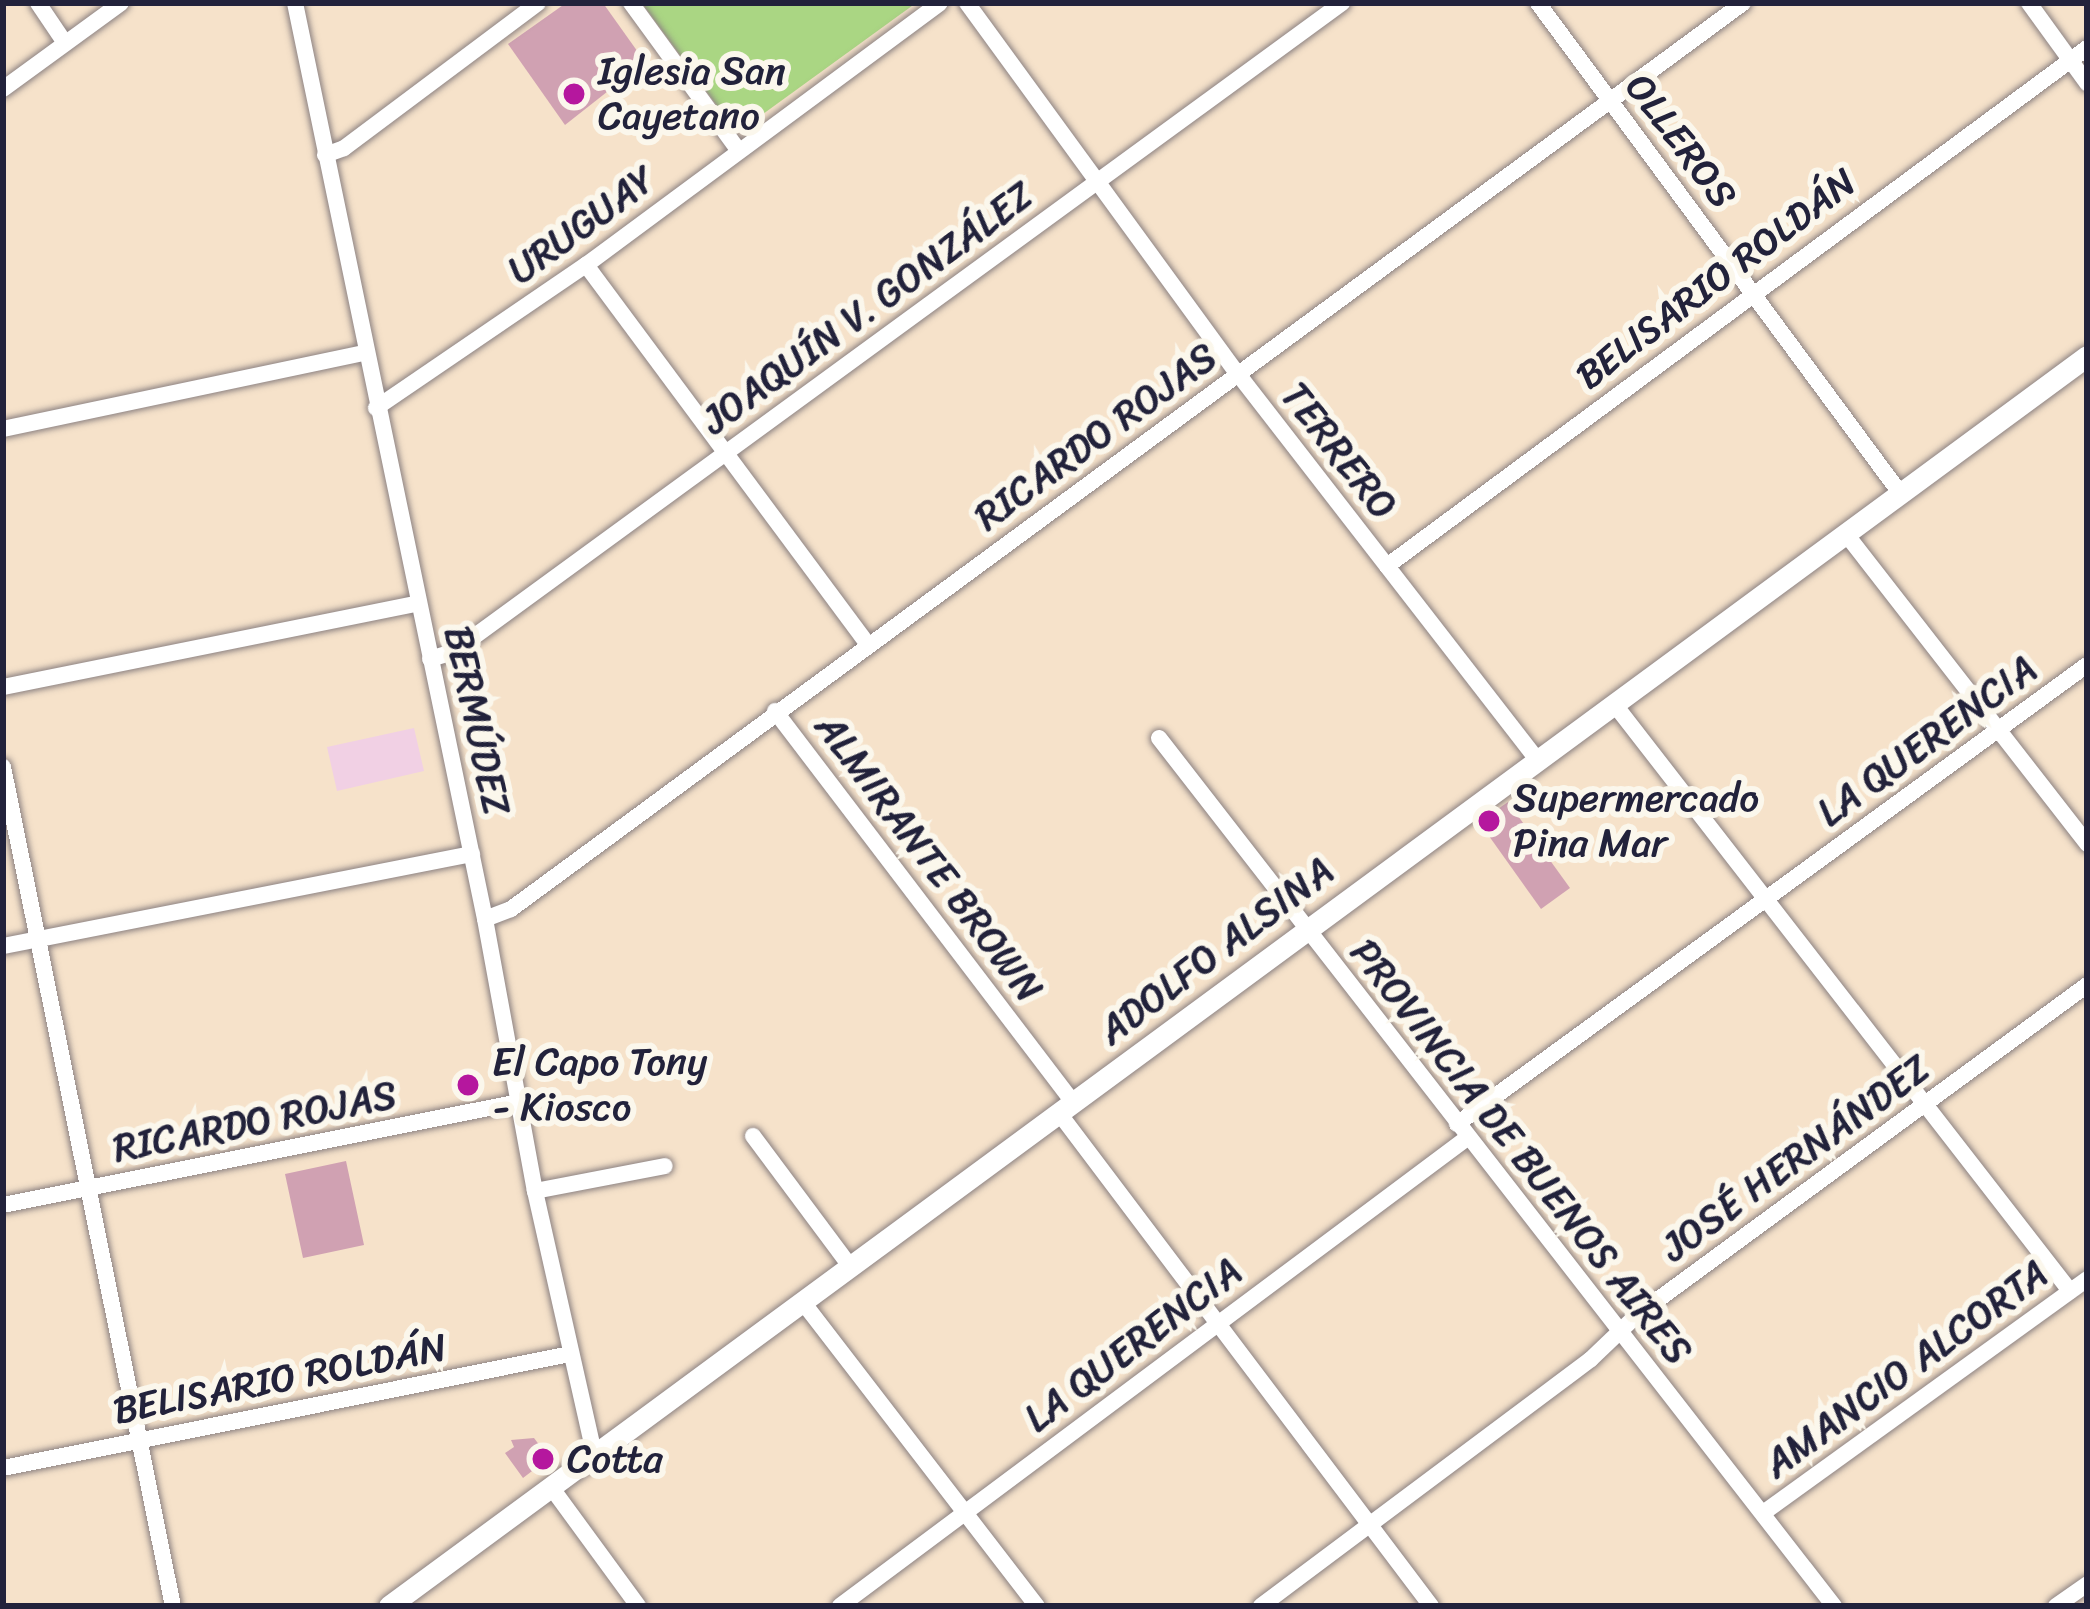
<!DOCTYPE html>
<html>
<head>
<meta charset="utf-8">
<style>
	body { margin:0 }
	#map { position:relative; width:2090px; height:1609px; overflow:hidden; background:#f6e2ca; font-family:Sriracha,sans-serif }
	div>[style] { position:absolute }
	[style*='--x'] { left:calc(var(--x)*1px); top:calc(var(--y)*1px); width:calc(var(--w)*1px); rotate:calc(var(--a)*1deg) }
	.built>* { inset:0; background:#f1d0e4 }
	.green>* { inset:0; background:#aad683 }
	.building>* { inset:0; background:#d0a1b2 }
	.roads { filter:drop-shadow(0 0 3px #8c8282) drop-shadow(0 0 3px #8c8282) }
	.minor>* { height:16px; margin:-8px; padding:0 8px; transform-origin:8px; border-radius:8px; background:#fff }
	.tertiary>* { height:21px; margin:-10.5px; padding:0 10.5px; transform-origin:10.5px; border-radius:10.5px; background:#fff }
	.dots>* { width:33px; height:33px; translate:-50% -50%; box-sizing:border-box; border:6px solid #fbf7ec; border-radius:50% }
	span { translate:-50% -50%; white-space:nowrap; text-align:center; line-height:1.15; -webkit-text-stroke:12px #fbf7ec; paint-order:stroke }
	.poi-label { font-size:39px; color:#22223b }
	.left { translate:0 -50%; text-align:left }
	.street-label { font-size:39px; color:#22223b }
	.frame { position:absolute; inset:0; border:6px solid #22223b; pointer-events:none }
</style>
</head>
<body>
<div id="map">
	<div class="built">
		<div style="clip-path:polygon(414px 728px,424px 771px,337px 791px,327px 747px)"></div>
	</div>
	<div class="green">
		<div style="clip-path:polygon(642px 3px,916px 3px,737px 133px)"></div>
	</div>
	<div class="building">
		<div style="clip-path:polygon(566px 3px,603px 3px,645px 62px,565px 125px,508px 44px)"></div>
		<div style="clip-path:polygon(1508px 802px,1570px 888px,1541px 909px,1479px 822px)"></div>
		<div style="clip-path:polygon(346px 1161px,364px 1245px,303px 1258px,285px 1174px)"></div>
		<div style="clip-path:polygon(534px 1438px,549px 1458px,523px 1478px,505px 1453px,514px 1447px,511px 1440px)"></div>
	</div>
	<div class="roads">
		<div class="minor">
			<div style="--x:38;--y:3;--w:48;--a:56"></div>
			<div style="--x:295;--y:3;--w:935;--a:78.28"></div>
			<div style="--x:485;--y:919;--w:277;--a:79.6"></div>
			<div style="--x:535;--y:1191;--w:269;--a:77.3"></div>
			<div style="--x:631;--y:3;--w:182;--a:53.9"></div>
			<div style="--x:967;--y:3;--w:459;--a:53.9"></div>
			<div style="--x:1238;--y:374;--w:490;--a:52.2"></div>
			<div style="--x:1538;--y:3;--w:609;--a:53.54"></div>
			<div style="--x:2029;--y:3;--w:99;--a:54.1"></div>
			<div style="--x:3;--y:89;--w:146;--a:-36.1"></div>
			<div style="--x:325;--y:155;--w:20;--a:-20"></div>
			<div style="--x:344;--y:148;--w:242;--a:-36.8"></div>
			<div style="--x:586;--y:265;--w:471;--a:53.4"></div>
			<div style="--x:376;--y:408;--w:254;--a:-34.3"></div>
			<div style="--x:586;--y:265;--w:440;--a:-36.5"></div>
			<div style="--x:3;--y:429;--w:369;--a:-11.9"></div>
			<div style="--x:1846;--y:534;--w:393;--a:52.1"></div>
			<div style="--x:1387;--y:566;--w:871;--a:-36.5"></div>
			<div style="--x:430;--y:659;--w:24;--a:-17"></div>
			<div style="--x:453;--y:652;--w:1101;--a:-36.13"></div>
			<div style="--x:3;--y:687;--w:423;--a:-11.4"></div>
			<div style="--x:1615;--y:705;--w:742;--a:52.17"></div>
			<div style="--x:775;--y:711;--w:492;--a:52.7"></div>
			<div style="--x:1159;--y:738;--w:1100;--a:52.13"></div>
			<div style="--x:3;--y:767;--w:856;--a:78.55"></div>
			<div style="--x:485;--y:919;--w:28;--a:-21"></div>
			<div style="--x:511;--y:909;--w:1529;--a:-36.33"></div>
			<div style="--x:3;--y:946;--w:478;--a:-11.1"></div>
			<div style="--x:1059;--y:1113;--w:618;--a:52.96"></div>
			<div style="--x:1457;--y:1124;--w:779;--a:-36.08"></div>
			<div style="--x:753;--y:1136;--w:162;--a:53.3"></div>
			<div style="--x:535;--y:1191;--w:132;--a:-10.9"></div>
			<div style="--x:3;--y:1205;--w:526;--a:-11.29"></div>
			<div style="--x:802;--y:1301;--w:385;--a:52.4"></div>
			<div style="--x:3;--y:1468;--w:578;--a:-11.37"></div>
			<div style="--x:551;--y:1487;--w:147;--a:53.8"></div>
			<div style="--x:1763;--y:1513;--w:400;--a:-35.8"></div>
			<div style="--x:840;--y:1606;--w:782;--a:-36.74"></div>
			<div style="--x:1261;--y:1606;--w:412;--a:-36.8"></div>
			<div style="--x:1591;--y:1359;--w:64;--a:-43.7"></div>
			<div style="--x:1637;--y:1315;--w:558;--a:-36.25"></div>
			<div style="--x:2056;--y:1606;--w:38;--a:-35"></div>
		</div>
		<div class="tertiary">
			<div style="--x:389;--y:1606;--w:2108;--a:-36.36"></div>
		</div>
	</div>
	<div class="dots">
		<div style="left:574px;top:94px;background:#b5179e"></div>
		<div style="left:1489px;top:821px;background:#b5179e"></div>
		<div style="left:468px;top:1085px;background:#b5179e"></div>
		<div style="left:543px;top:1459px;background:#b5179e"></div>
	</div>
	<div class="poi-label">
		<span class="left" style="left:598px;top:94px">Iglesia San<br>Cayetano</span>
		<span class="left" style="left:1513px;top:821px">Supermercado<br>Pina Mar</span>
		<span class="left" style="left:492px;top:1085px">El Capo Tony<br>- Kiosco</span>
		<span class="left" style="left:567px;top:1459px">Cotta</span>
	</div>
	<div class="street-label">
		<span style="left:1681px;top:141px;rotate:53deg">OLLEROS</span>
		<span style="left:582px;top:225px;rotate:-36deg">URUGUAY</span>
		<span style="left:1716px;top:279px;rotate:-37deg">BELISARIO ROLDÁN</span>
		<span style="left:868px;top:308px;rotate:-36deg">JOAQUÍN V. GONZÁLEZ</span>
		<span style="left:1096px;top:437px;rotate:-36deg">RICARDO ROJAS</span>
		<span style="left:1339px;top:451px;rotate:52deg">TERRERO</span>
		<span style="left:477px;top:721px;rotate:78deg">BERMÚDEZ</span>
		<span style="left:1927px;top:741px;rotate:-36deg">LA QUERENCIA</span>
		<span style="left:929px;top:858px;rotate:53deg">ALMIRANTE BROWN</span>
		<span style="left:1216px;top:951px;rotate:-37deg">ADOLFO ALSINA</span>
		<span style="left:255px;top:1122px;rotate:-11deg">RICARDO ROJAS</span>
		<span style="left:1521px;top:1152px;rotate:52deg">PROVINCIA DE BUENOS AIRES</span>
		<span style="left:1796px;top:1158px;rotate:-36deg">JOSÉ HERNÁNDEZ</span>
		<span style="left:1133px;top:1345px;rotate:-37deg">LA QUERENCIA</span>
		<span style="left:1906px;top:1369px;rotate:-36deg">AMANCIO ALCORTA</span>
		<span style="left:280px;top:1379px;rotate:-11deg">BELISARIO ROLDÁN</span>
	</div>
	<div class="frame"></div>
</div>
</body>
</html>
